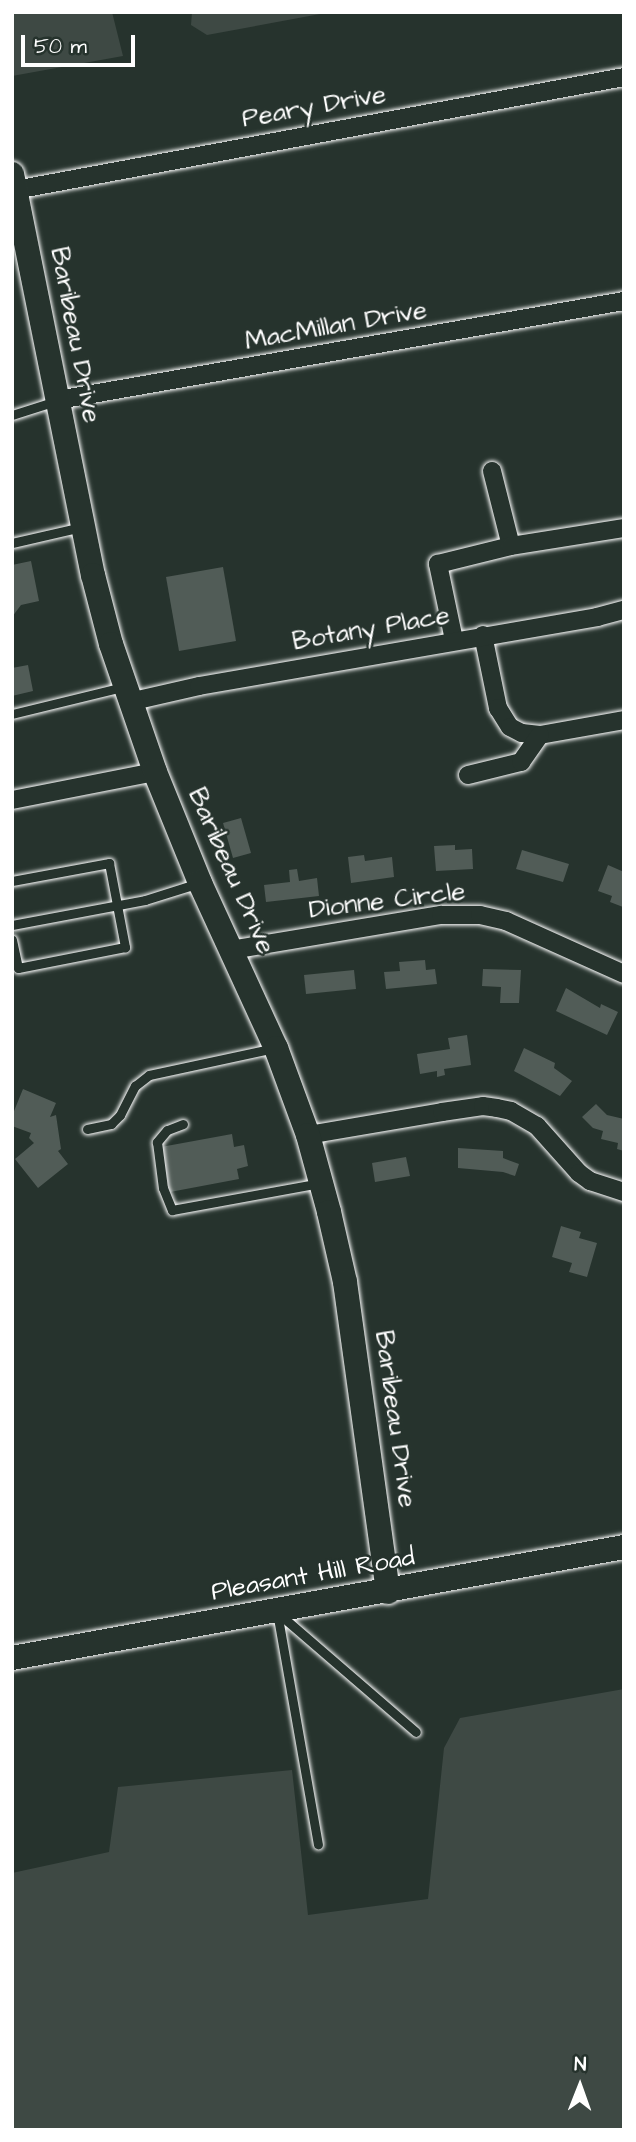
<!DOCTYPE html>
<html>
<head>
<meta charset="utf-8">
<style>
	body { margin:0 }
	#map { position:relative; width:636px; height:2142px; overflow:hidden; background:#26332d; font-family:"Architects Daughter",sans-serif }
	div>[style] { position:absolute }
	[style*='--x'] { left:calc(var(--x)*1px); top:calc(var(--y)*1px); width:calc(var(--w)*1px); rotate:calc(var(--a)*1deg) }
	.green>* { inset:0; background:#3e4944 }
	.building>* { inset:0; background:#515c57 }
	.roads { filter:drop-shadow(0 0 2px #fff) drop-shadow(0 0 2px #fff) }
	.lane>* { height:9px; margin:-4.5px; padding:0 4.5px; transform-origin:4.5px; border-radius:4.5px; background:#26332d }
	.street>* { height:18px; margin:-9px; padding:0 9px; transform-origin:9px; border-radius:9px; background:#26332d }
	.secondary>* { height:24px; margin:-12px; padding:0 12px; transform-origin:12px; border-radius:12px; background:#26332d }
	span { translate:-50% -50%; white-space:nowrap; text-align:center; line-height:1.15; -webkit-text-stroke:5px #26332d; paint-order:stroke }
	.street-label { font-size:26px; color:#fff }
	.frame { position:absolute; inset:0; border:14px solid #fff; pointer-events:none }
	.north { position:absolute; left:545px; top:2051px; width:70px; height:70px; -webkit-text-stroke:5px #26332d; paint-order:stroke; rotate:1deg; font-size:19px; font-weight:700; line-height:28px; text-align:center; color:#fff }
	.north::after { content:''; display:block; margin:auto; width:24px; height:32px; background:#fff; clip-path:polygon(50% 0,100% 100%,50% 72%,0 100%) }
	.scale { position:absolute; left:21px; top:35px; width:114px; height:32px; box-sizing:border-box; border:4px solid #fff; border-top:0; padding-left:9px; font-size:21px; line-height:24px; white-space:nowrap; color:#fff; -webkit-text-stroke:5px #26332d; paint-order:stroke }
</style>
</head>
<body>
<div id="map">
	<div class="green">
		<div style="clip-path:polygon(12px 12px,112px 12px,123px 56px,12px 76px)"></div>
		<div style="clip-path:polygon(192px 12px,331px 12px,207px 35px,191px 25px)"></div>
		<div style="clip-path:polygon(624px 1689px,624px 2130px,12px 2130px,12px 1873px,109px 1852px,118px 1787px,292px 1770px,308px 1915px,428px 1899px,444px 1748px,460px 1718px)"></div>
	</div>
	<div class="building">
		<div style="clip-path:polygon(31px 561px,39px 601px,21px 605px,12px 617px,12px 565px)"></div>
		<div style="clip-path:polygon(223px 567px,236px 641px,179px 651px,166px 577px)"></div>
		<div style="clip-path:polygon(28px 665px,33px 691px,12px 696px,12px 668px)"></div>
		<div style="clip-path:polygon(241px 818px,251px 853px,233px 858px,223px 823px)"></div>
		<div style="clip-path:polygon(455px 845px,455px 850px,472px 849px,473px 869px,436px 871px,434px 846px)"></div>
		<div style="clip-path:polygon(522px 850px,569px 864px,563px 882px,516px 869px)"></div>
		<div style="clip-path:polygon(364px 855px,365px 861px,392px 857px,394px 877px,351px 883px,348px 857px)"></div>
		<div style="clip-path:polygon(608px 865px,624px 872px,623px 907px,610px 902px,612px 896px,598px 891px)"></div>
		<div style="clip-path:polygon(297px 869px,299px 881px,317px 878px,319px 896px,266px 902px,264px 885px,290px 882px,289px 870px)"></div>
		<div style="clip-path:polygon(425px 960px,426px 970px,435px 969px,437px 984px,386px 989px,384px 972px,400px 971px,399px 962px)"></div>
		<div style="clip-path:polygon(483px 969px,521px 970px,519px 1003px,500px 1003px,501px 987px,482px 986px)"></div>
		<div style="clip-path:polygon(354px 970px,356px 989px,306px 994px,304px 975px)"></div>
		<div style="clip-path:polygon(566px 988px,600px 1008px,601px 1004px,618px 1012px,607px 1035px,556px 1011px)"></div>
		<div style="clip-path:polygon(467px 1035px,471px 1065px,444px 1069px,445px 1075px,437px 1077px,437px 1071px,420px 1074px,417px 1054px,450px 1049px,448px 1038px)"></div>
		<div style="clip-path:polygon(524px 1048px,555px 1063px,554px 1068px,572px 1081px,560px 1096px,514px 1071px)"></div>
		<div style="clip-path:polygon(23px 1089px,56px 1103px,50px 1117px,56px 1115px,61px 1149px,58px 1151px,68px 1164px,38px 1188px,15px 1159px,34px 1143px,29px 1138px,31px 1133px,12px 1126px,12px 1116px)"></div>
		<div style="clip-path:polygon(596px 1104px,607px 1115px,624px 1119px,624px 1151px,617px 1149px,618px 1143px,601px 1139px,603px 1131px,593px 1128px,582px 1117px)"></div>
		<div style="clip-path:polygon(232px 1134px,234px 1147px,244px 1145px,248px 1166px,237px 1169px,239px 1179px,170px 1192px,161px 1147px)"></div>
		<div style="clip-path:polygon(458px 1148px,503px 1151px,503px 1158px,519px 1164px,515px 1176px,503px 1172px,458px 1168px)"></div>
		<div style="clip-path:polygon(406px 1157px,410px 1176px,375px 1182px,372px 1163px)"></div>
		<div style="clip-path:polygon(561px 1226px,581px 1232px,579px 1238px,597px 1243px,587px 1277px,569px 1272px,572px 1263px,552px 1257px)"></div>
	</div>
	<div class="roads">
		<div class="lane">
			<div style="--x:12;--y:415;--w:46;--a:-17.7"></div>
			<div style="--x:12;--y:543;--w:72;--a:-12.9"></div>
			<div style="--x:12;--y:714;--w:114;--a:-13.7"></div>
			<div style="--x:12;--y:881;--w:99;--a:-10.5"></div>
			<div style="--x:109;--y:863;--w:86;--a:79.2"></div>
			<div style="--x:125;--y:947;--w:109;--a:168.9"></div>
			<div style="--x:18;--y:968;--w:29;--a:-102"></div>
			<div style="--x:12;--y:925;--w:135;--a:-10.6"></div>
			<div style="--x:145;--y:900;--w:57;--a:-17.5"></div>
			<div style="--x:183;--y:1124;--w:17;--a:159"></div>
			<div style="--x:167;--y:1130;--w:16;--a:130"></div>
			<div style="--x:157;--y:1142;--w:46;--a:82.6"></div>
			<div style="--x:163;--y:1188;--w:24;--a:68"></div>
			<div style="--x:172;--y:1210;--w:150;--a:-10.3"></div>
			<div style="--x:87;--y:1129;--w:25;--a:-12"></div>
			<div style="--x:111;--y:1124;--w:13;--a:-45"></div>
			<div style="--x:120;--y:1115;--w:33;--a:-63"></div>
			<div style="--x:135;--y:1086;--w:18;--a:-38"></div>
			<div style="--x:149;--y:1075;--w:129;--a:-12.1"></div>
			<div style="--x:277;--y:1612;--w:236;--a:80"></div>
			<div style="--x:278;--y:1613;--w:182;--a:40.8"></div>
		</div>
		<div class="street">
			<div style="--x:15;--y:190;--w:619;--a:-10.51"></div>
			<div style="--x:58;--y:400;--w:575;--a:-9.92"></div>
			<div style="--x:492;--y:471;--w:77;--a:75.8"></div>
			<div style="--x:483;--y:635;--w:75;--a:78.4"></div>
			<div style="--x:498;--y:708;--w:22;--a:58"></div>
			<div style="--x:510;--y:727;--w:13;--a:27"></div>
			<div style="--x:522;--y:733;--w:18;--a:6"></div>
			<div style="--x:540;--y:735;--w:85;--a:-10.1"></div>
			<div style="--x:454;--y:640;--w:78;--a:-101.9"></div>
			<div style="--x:438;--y:564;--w:75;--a:-13.9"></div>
			<div style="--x:511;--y:546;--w:114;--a:-9.1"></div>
			<div style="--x:129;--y:702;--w:72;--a:-12.9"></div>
			<div style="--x:199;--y:686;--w:404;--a:-9.8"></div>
			<div style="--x:597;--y:617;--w:28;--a:-15"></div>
			<div style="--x:468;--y:775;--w:55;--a:-13.8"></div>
			<div style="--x:521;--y:762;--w:33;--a:-55"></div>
			<div style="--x:12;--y:800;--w:146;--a:-11.1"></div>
			<div style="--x:231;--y:950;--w:213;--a:-9.5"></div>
			<div style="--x:441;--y:915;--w:39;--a:0"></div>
			<div style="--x:480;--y:915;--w:27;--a:13"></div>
			<div style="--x:506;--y:921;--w:129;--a:24.2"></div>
			<div style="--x:308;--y:1135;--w:136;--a:-9.7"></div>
			<div style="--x:442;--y:1112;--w:41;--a:-8.3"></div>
			<div style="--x:483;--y:1106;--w:14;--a:8"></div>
			<div style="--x:497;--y:1108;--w:14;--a:12"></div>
			<div style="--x:511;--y:1111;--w:30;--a:30"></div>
			<div style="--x:537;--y:1126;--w:63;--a:48.2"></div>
			<div style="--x:579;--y:1173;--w:14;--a:36"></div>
			<div style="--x:590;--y:1181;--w:36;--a:18"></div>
		</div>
		<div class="secondary">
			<div style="--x:12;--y:174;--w:409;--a:78.6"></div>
			<div style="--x:93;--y:575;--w:71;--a:75.4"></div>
			<div style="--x:111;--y:644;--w:135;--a:71"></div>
			<div style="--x:155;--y:772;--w:120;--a:67.9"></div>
			<div style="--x:200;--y:883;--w:182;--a:65.3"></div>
			<div style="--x:276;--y:1048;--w:93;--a:69.8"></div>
			<div style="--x:308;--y:1135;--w:80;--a:74.7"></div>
			<div style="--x:329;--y:1212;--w:72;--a:77.1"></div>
			<div style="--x:345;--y:1282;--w:313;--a:82.1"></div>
			<div style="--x:12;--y:1658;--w:622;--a:-10.28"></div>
		</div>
	</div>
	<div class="street-label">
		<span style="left:314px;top:107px;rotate:-10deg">Peary Drive</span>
		<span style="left:336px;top:326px;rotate:-10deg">MacMillan Drive</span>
		<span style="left:75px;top:335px;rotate:79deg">Baribeau Drive</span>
		<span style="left:371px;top:629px;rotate:-10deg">Botany Place</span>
		<span style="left:231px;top:871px;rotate:66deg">Baribeau Drive</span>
		<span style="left:387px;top:901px;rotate:-7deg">Dionne Circle</span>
		<span style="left:395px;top:1419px;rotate:82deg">Baribeau Drive</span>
		<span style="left:313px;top:1575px;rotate:-10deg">Pleasant Hill Road</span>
	</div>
	<div class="frame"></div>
	<div class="north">N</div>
	<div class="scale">50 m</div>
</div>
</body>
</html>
